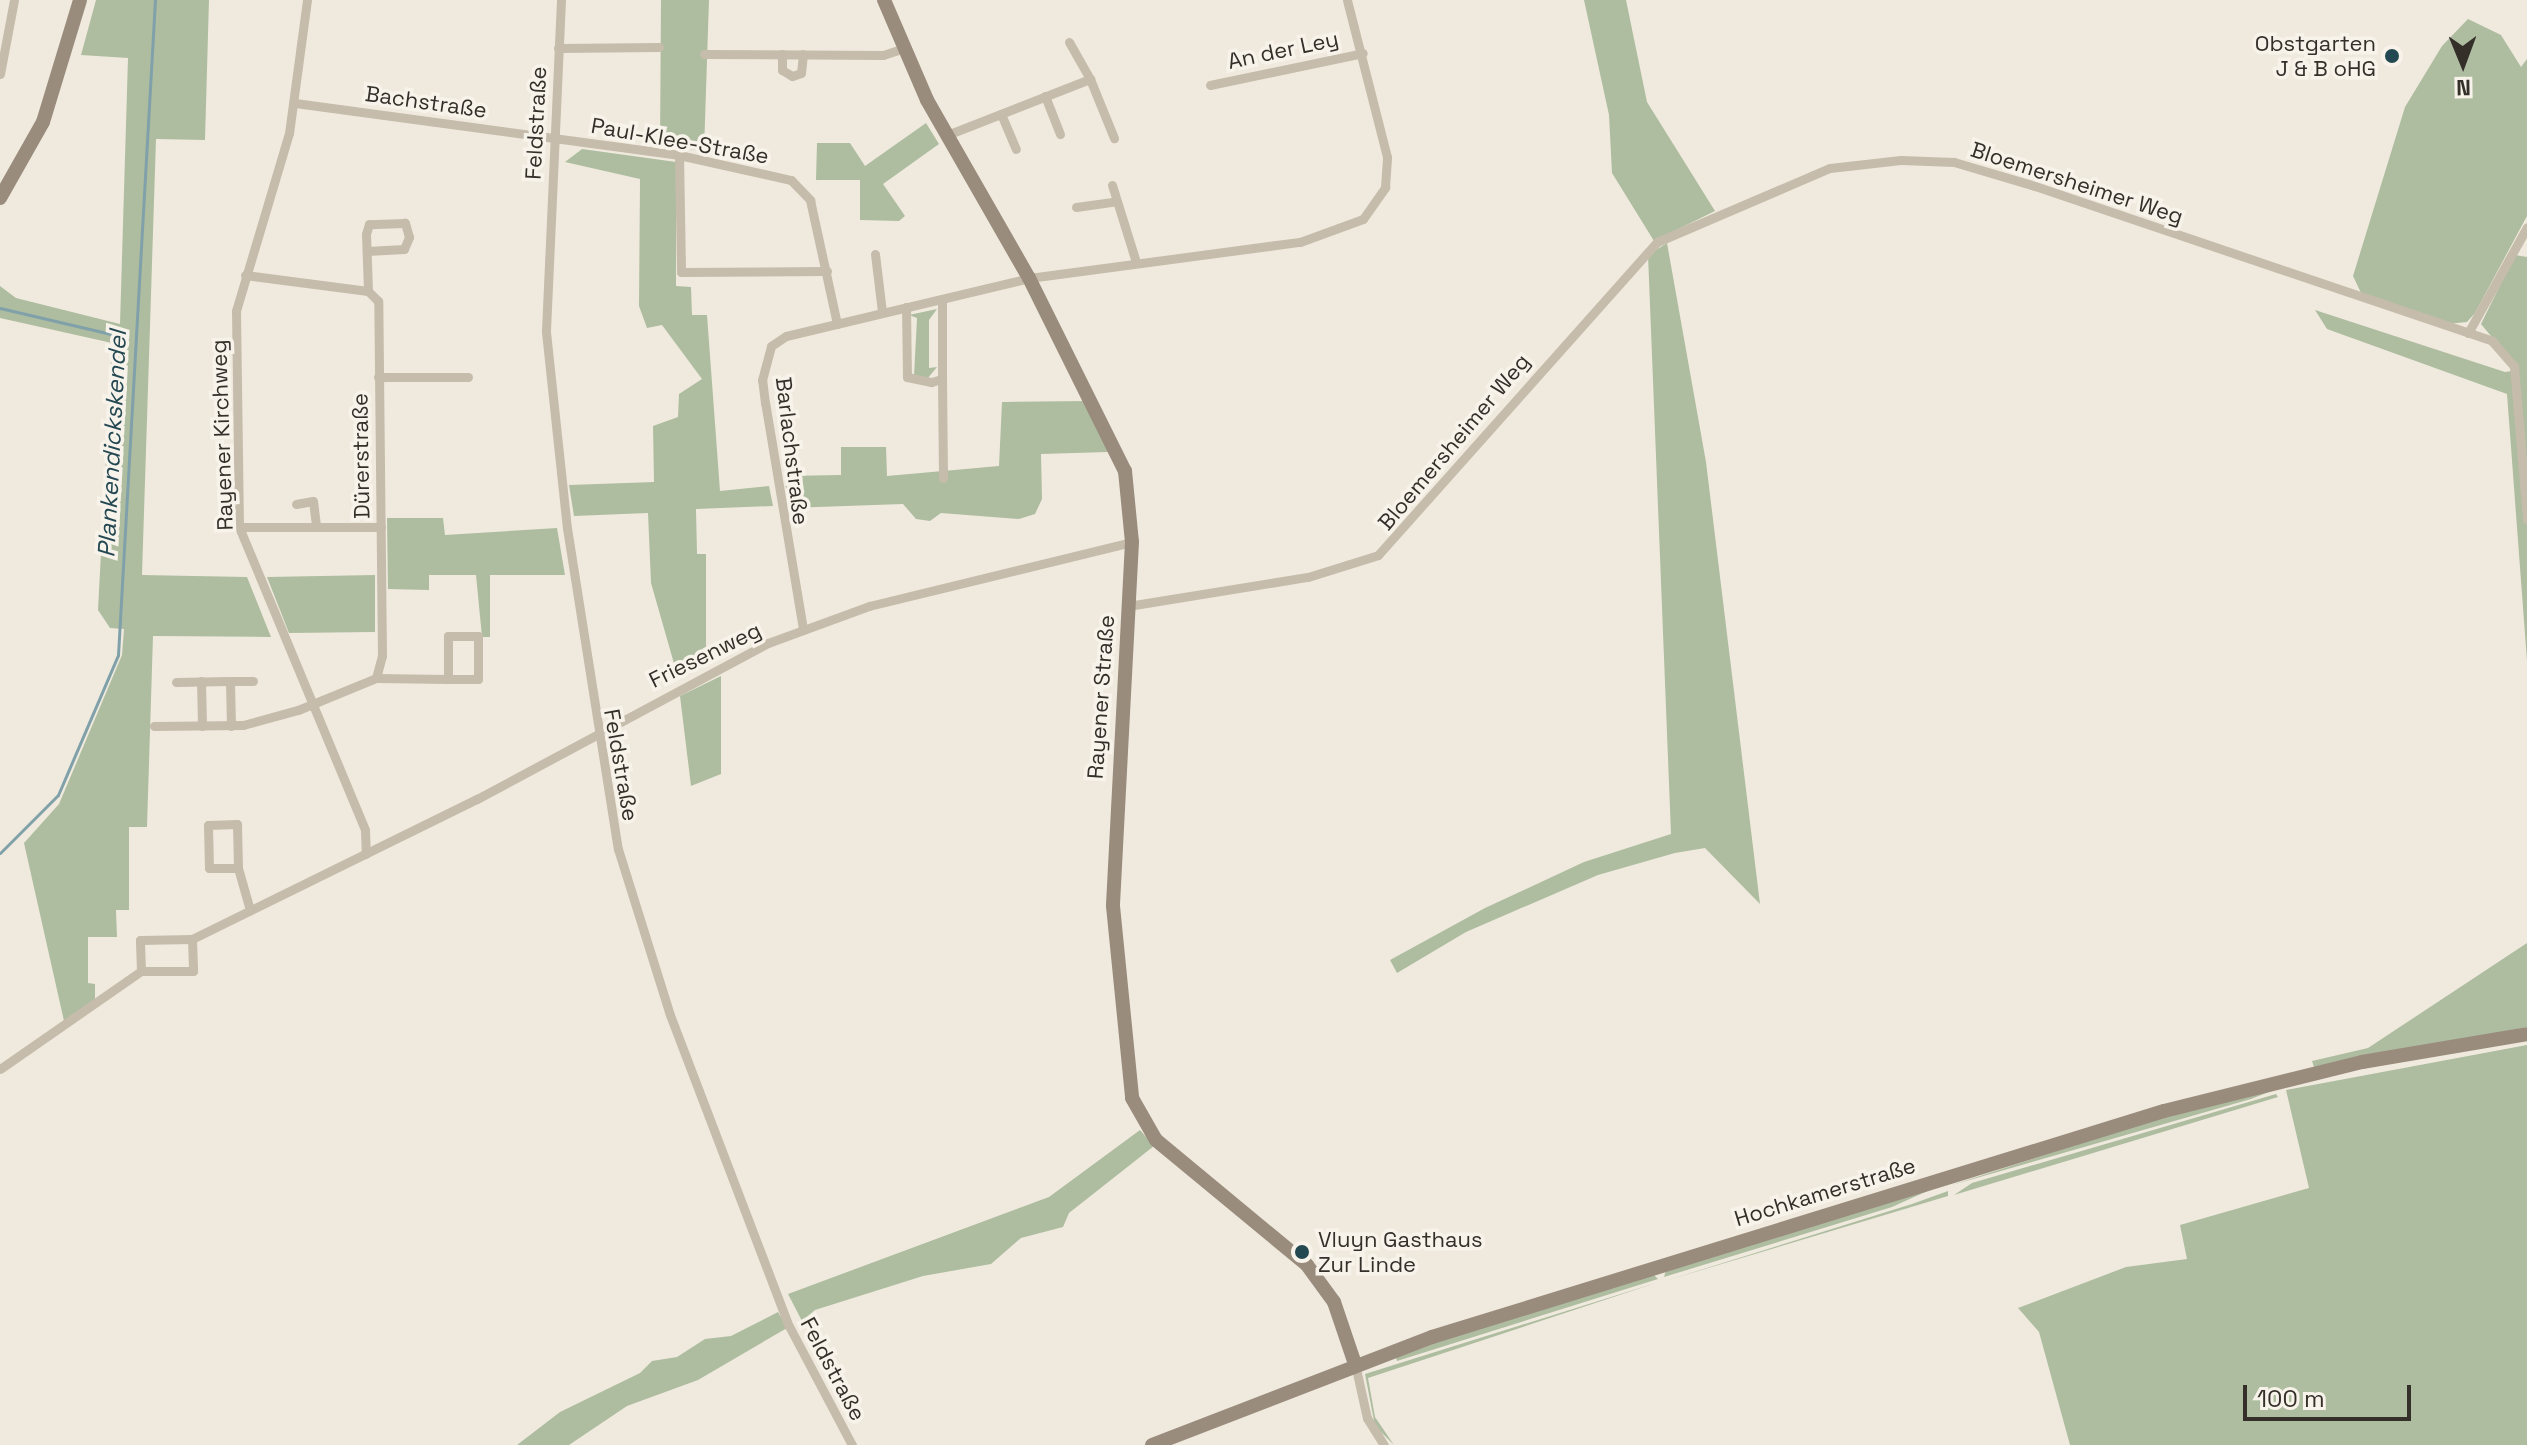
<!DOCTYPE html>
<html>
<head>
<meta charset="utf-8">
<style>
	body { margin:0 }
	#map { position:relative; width:2527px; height:1445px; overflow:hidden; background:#f0eade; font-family:"Space Grotesk",sans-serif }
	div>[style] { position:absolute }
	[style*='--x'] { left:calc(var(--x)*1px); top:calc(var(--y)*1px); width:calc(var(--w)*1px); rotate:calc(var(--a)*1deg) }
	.green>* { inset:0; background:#aebda0 }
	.stream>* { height:3px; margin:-1.5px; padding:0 1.5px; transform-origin:1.5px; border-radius:1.5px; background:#80a1a9 }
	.street>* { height:9px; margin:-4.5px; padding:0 4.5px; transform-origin:4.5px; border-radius:4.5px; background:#c6bcab }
	.secondary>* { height:14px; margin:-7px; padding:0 7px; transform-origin:7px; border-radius:7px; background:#9a8c7d }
	.dots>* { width:22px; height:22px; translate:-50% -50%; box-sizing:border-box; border:4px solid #f8f3ea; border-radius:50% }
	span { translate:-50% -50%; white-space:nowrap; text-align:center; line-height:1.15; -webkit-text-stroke:7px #f8f3ea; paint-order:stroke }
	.poi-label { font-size:22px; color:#352f2a }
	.right { translate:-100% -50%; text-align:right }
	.left { translate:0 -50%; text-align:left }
	.street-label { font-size:22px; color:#352f2a }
	.water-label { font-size:24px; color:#244852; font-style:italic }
	.north { position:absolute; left:2423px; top:24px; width:80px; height:80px; -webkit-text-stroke:6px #f8f3ea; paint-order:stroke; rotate:179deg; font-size:22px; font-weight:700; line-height:32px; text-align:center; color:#352f2a }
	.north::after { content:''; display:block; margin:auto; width:28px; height:36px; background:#352f2a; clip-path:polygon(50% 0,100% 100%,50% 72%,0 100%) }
	.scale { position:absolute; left:2243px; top:1385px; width:168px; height:36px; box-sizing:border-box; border:4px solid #352f2a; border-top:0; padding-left:10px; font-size:24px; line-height:28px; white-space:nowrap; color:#352f2a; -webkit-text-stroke:6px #f8f3ea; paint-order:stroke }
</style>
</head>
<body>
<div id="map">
	<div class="green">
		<div style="clip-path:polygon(96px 0,209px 0,205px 140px,156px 139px,142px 575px,247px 577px,271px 637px,153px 636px,147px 827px,129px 827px,129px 910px,116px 910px,117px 937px,88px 937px,88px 983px,95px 984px,95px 1002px,64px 1021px,24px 843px,59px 804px,122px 655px,124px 629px,110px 628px,98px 610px,112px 343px,0 318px,0 286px,16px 298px,120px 324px,128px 58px,81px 55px)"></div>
		<div style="clip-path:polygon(661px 0,709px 0,704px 151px,660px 145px)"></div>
		<div style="clip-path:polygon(1584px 0,1626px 0,1647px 102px,1715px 211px,1654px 241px,1612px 173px,1609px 115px)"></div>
		<div style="clip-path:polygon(2468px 19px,2501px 35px,2521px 67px,2527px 59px,2527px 216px,2475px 313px,2467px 322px,2447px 324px,2362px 295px,2353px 276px,2405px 107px,2442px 46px)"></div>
		<div style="clip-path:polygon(926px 123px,939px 144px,883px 184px,905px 216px,899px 221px,860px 220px,860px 180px,816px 180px,817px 143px,850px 143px,865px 166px)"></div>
		<div style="clip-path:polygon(582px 149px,676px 162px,676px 286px,691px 287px,692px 315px,707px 315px,720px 491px,769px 486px,773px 506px,696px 509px,697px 554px,706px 554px,706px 663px,677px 674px,651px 583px,648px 513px,574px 516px,569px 485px,654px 482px,653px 426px,678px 417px,679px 394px,702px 379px,662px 325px,647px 328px,639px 306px,640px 179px,565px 162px)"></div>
		<div style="clip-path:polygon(1667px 243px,1706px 462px,1760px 904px,1705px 848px,1675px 853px,1598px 875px,1466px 932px,1397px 973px,1390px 960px,1485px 908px,1584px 862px,1671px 834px,1648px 255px)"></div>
		<div style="clip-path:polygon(2515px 255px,2527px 257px,2527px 661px,2507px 394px,2327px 329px,2315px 310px,2505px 372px,2519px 370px,2481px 324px)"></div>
		<div style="clip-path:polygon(937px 309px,929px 320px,929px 368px,937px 367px,928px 378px,914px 376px,917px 318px,909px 315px)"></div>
		<div style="clip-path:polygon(1087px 401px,1108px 452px,1041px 454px,1042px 499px,1035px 514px,1019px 519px,941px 513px,930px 521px,916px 519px,903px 504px,789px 508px,784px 476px,841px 475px,841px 447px,886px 447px,887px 476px,999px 466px,1002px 402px)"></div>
		<div style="clip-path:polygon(387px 518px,443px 518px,445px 535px,557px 528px,565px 575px,490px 575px,490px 637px,482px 637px,476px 575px,429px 575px,429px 590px,388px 589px)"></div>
		<div style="clip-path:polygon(375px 575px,375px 632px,289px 633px,267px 577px)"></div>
		<div style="clip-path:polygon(721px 676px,721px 774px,691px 786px,680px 696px)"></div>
		<div style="clip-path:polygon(2527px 943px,2527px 1027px,2314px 1067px,2312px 1061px,2368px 1048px)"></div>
		<div style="clip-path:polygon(2527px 1045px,2527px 1445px,2070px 1445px,2039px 1332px,2018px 1308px,2126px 1267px,2187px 1259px,2180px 1225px,2309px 1188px,2286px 1090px)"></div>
		<div style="clip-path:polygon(2274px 1090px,2251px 1099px,1952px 1185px,2165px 1116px)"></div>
		<div style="clip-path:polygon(2276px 1094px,2278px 1097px,1954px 1195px,1972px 1183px)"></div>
		<div style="clip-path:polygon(1140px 1130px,1154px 1146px,1069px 1213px,1063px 1227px,1021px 1238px,991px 1264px,923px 1276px,815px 1310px,802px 1321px,788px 1294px,1049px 1197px)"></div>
		<div style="clip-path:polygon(1943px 1184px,1892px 1207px,1664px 1277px,1666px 1270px)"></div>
		<div style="clip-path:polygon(1948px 1191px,1948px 1196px,1665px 1281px,1912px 1204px)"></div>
		<div style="clip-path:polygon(1654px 1275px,1658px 1279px,1397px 1361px,1395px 1355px)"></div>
		<div style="clip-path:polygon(1659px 1282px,1368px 1378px,1375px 1417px,1394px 1445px,1375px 1426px,1365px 1374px)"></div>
		<div style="clip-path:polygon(778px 1312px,787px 1328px,698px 1380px,627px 1406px,569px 1445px,517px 1445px,560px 1412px,640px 1373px,652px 1361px,677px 1357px,705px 1339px,731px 1336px)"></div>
	</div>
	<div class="stream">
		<div style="--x:0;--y:308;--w:127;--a:13.2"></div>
		<div style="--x:0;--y:853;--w:82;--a:-45"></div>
		<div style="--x:58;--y:795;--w:152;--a:-66.8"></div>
		<div style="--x:118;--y:655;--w:656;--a:-86.77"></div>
	</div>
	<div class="street">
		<div style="--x:307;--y:0;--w:134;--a:97.7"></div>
		<div style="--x:289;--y:133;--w:186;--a:106.6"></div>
		<div style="--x:236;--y:311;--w:216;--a:89.2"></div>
		<div style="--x:239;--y:527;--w:328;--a:67.4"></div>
		<div style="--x:365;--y:830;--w:24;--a:88"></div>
		<div style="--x:561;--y:0;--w:332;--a:92.6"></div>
		<div style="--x:546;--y:332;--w:197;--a:83.9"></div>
		<div style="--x:567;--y:528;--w:325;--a:81"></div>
		<div style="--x:618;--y:849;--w:174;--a:72.6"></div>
		<div style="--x:670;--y:1015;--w:333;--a:69.1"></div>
		<div style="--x:789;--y:1326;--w:135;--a:62.1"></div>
		<div style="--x:1069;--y:42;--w:43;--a:60.4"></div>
		<div style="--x:558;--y:48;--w:101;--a:-0.6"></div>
		<div style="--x:704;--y:54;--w:179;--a:0.3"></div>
		<div style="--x:883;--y:55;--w:20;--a:-18"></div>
		<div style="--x:782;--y:54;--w:16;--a:90"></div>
		<div style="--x:782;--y:70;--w:12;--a:31"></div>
		<div style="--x:792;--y:76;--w:9;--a:-18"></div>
		<div style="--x:801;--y:73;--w:19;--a:-84"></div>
		<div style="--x:0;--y:74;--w:75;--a:-79.3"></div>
		<div style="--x:1210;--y:85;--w:156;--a:-11.8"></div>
		<div style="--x:1045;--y:96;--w:41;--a:68.5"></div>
		<div style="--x:295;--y:103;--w:388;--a:7.7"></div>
		<div style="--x:679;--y:155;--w:115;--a:12.6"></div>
		<div style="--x:791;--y:180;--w:28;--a:46"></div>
		<div style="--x:810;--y:200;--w:127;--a:77.7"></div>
		<div style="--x:1001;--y:114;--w:38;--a:67"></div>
		<div style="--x:947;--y:135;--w:154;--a:-21.4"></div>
		<div style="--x:1090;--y:79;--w:64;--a:67.9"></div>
		<div style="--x:679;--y:155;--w:117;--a:89"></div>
		<div style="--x:681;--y:272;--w:146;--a:-0.4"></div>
		<div style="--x:1112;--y:185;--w:81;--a:72.7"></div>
		<div style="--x:1076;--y:207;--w:37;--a:-8"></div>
		<div style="--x:367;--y:251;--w:37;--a:-3"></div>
		<div style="--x:404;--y:249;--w:13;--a:-67"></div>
		<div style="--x:409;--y:237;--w:15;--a:-106"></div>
		<div style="--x:405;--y:223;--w:36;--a:178"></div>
		<div style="--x:369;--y:224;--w:10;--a:107"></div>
		<div style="--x:366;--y:234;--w:57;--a:88"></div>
		<div style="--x:875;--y:254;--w:58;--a:83.1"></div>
		<div style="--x:906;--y:307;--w:70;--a:89.2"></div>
		<div style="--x:907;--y:377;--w:25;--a:12"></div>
		<div style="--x:931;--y:382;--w:11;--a:-15"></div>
		<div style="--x:942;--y:379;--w:80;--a:-90"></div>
		<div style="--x:2468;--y:333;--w:121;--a:-60.9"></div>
		<div style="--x:378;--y:377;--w:90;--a:0"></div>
		<div style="--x:942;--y:379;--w:99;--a:89.4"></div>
		<div style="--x:296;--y:504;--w:17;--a:-10"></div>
		<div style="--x:313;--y:501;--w:26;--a:83"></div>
		<div style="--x:239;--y:527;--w:142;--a:0"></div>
		<div style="--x:1128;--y:606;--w:182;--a:-9.2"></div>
		<div style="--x:1308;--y:577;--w:73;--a:-17.4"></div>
		<div style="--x:1378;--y:555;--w:419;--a:-48.3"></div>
		<div style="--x:1657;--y:242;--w:188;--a:-23.2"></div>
		<div style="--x:1830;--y:168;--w:71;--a:-6.4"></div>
		<div style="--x:1901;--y:160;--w:53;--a:2.2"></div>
		<div style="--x:1954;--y:162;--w:84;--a:16.5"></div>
		<div style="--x:2035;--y:186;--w:483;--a:18.7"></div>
		<div style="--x:2492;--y:341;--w:33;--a:49"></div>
		<div style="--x:2514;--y:366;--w:154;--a:85.1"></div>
		<div style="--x:803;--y:629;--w:229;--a:-99.5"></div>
		<div style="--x:765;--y:403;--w:23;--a:-97"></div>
		<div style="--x:762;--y:380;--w:35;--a:-75"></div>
		<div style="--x:771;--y:346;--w:18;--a:-34"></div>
		<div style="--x:786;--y:336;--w:250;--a:-13.4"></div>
		<div style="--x:1029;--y:278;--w:273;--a:-7.6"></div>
		<div style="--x:1300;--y:242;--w:67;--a:-20.1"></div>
		<div style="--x:1363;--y:219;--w:39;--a:-55"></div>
		<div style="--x:1385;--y:187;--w:30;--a:-86"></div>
		<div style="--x:1387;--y:157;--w:162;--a:-104.3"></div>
		<div style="--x:376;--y:678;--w:72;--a:0.8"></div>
		<div style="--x:448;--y:679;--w:30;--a:0"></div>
		<div style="--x:478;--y:679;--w:43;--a:-90"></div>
		<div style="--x:478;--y:636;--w:30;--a:180"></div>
		<div style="--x:448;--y:636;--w:43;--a:90"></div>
		<div style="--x:201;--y:681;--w:45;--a:88.7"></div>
		<div style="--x:176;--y:682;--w:54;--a:-1.1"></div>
		<div style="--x:154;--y:726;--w:89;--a:-0.6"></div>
		<div style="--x:243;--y:725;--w:57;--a:-15.3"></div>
		<div style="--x:298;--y:710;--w:84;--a:-22.3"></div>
		<div style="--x:376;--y:678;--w:23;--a:-75"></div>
		<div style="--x:382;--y:656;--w:355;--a:-90.6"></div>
		<div style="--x:378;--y:301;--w:14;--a:-135"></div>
		<div style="--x:368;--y:291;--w:124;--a:-172.6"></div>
		<div style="--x:231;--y:726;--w:45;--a:-91.3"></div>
		<div style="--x:230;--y:681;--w:23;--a:0"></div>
		<div style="--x:238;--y:868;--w:44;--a:-91.3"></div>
		<div style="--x:237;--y:824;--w:29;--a:178"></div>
		<div style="--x:208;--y:825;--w:43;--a:88.7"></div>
		<div style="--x:209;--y:868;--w:29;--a:0"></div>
		<div style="--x:238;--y:868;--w:44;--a:74.1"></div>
		<div style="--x:192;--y:939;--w:32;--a:88"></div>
		<div style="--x:193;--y:971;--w:52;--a:180"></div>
		<div style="--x:141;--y:971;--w:31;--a:-92"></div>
		<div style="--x:140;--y:940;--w:52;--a:-1.1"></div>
		<div style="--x:192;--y:939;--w:318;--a:-26.2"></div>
		<div style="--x:477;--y:799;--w:330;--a:-28.2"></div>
		<div style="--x:768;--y:643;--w:108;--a:-20.1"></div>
		<div style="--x:869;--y:606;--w:271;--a:-13.7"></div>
		<div style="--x:0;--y:1069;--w:172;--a:-34.8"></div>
		<div style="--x:1355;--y:1364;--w:55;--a:77.5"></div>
		<div style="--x:1367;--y:1418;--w:32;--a:58"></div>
	</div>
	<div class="secondary">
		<div style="--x:884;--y:0;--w:109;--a:66.7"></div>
		<div style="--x:927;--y:100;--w:205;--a:60.2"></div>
		<div style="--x:1029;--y:278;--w:216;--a:63.6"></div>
		<div style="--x:1125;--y:471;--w:71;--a:84.4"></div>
		<div style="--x:1132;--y:542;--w:364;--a:93"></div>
		<div style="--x:1113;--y:906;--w:193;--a:84.3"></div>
		<div style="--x:1132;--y:1098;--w:48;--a:60.3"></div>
		<div style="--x:1156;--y:1140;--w:196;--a:39.6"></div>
		<div style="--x:1307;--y:1265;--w:46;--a:53.9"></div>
		<div style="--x:1334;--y:1302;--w:65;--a:71.3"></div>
		<div style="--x:0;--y:198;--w:87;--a:-60.5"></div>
		<div style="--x:43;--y:122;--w:127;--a:-73.1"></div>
		<div style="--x:1152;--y:1445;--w:300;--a:-21.1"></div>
		<div style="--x:1432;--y:1337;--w:766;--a:-17.16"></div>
		<div style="--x:2164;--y:1111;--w:204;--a:-13.9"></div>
		<div style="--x:2362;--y:1062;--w:167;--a:-9.6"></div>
	</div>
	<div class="dots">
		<div style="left:2392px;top:56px;background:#244852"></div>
		<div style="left:1302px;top:1252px;background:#244852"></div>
	</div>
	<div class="poi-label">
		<span class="right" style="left:2376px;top:56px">Obstgarten<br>J &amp; B oHG</span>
		<span class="left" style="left:1318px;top:1252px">Vluyn Gasthaus<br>Zur Linde</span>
	</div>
	<div class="street-label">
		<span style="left:1283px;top:50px;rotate:-12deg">An der Ley</span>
		<span style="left:426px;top:102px;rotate:8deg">Bachstraße</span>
		<span style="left:536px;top:123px;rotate:-87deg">Feldstraße</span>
		<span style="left:680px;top:141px;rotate:10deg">Paul-Klee-Straße</span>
		<span style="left:2077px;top:183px;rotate:18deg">Bloemersheimer Weg</span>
		<span style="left:222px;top:435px;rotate:-92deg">Rayener Kirchweg</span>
		<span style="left:1454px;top:442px;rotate:-50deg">Bloemersheimer Weg</span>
		<span style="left:792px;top:451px;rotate:83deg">Barlachstraße</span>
		<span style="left:361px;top:456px;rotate:-91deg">Dürerstraße</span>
		<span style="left:705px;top:655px;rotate:-26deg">Friesenweg</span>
		<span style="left:1101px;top:697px;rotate:-86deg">Rayener Straße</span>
		<span style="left:621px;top:765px;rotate:80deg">Feldstraße</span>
		<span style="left:1825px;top:1192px;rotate:-17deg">Hochkamerstraße</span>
		<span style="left:833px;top:1369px;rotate:62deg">Feldstraße</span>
	</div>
	<div class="water-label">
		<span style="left:112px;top:444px;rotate:-87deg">Plankendickskendel</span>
	</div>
	<div class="north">N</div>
	<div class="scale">100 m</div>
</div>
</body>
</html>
